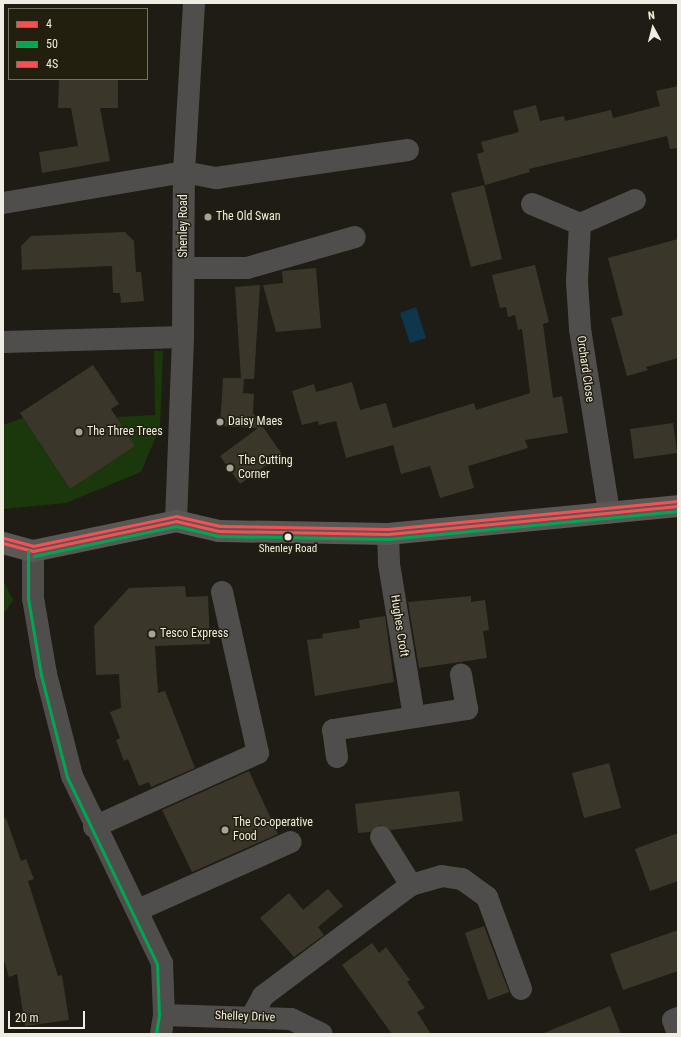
<!DOCTYPE html>
<html>
<head>
<meta charset="utf-8">
<style>
	body { margin:0 }
	#map { position:relative; width:681px; height:1037px; overflow:hidden; background:#1e1c14; font-family:"Roboto Condensed",sans-serif }
	div>[style] { position:absolute }
	[style*='--x'] { left:calc(var(--x)*1px); top:calc(var(--y)*1px); width:calc(var(--w)*1px); rotate:calc(var(--a)*1deg) }
	.green>* { inset:0; background:#1b380c }
	.water>* { inset:0; background:#0e364d }
	.building>* { inset:0; background:#3a372a }
	.minor>* { height:22px; margin:-11px; padding:0 11px; transform-origin:11px; border-radius:11px; background:#504e4c }
	.major>* { height:22px; margin:-11px; padding:0 11px; transform-origin:11px; border-radius:11px; background:#5a5754 }
	.bus-1>* { height:3px; margin:-1.5px; padding:0 1.5px; transform-origin:1.5px; border-radius:1.5px; background:#f65054 }
	.bus-2>* { height:3px; margin:-1.5px; padding:0 1.5px; transform-origin:1.5px; border-radius:1.5px; background:#00a651 }
	.bus-3>* { height:3px; margin:-1.5px; padding:0 1.5px; transform-origin:1.5px; border-radius:1.5px; background:#f65054 }
	.dots>* { width:11px; height:11px; translate:-50% -50%; box-sizing:border-box; border:2px solid #231f0f; border-radius:50% }
	span { translate:-50% -50%; white-space:nowrap; text-align:center; line-height:1.15; -webkit-text-stroke:3px #231f0f; paint-order:stroke }
	.bus-label { font-size:11px; color:#efece2 }
	.poi-label { font-size:12px; color:#efece2 }
	.left { translate:0 -50%; text-align:left }
	.street-label { font-size:12px; color:#efece2 }
	.frame { position:absolute; inset:0; border:4px solid #efece2; pointer-events:none }
	.legend { position:absolute; left:8px; top:8px; width:140px; height:72px; box-sizing:border-box; background:#231f0f; border:1px solid #757163; margin:0; padding:5px 7px; list-style:none; font-size:12px; color:#efece2 }
	.legend li { display:flex; align-items:center; gap:8px; height:20px }
	.legend b { width:20px; border:1px solid #757163 }
	.north { position:absolute; left:633px; top:8px; width:40px; height:40px; -webkit-text-stroke:3px #231f0f; paint-order:stroke; rotate:353deg; font-size:11px; font-weight:700; line-height:16px; text-align:center; color:#efece2 }
	.north::after { content:''; display:block; margin:auto; width:14px; height:18px; background:#efece2; clip-path:polygon(50% 0,100% 100%,50% 72%,0 100%) }
	.scale { position:absolute; left:8px; top:1011px; width:77px; height:18px; box-sizing:border-box; border:2px solid #efece2; border-top:0; padding-left:5px; font-size:12px; line-height:14px; white-space:nowrap; color:#efece2; -webkit-text-stroke:3px #231f0f; paint-order:stroke }
</style>
</head>
<body>
<div id="map">
	<div class="green">
		<div style="clip-path:polygon(154px 351px,163px 351px,160px 427px,141px 472px,66px 503px,3px 509px,3px 425px,23px 418px,70px 489px,135px 446px,116px 417px,155px 415px)"></div>
		<div style="clip-path:polygon(3px 580px,13px 600px,3px 615px)"></div>
	</div>
	<div class="water">
		<div style="clip-path:polygon(416px 307px,426px 338px,410px 343px,400px 313px)"></div>
	</div>
	<div class="building">
		<div style="clip-path:polygon(59px 79px,118px 79px,118px 108px,100px 108px,110px 161px,42px 173px,39px 152px,78px 146px,71px 108px,58px 108px)"></div>
		<div style="clip-path:polygon(678px 86px,678px 148px,670px 149px,667px 136px,529px 169px,530px 172px,485px 185px,477px 154px,484px 152px,481px 142px,519px 132px,513px 111px,536px 105px,540px 121px,564px 116px,565px 121px,611px 110px,613px 118px,660px 106px,656px 91px)"></div>
		<div style="clip-path:polygon(484px 185px,502px 259px,471px 267px,451px 193px)"></div>
		<div style="clip-path:polygon(125px 232px,134px 241px,136px 272px,141px 272px,144px 301px,121px 303px,120px 293px,113px 293px,112px 266px,22px 270px,21px 246px,31px 236px)"></div>
		<div style="clip-path:polygon(678px 239px,678px 358px,646px 367px,648px 370px,627px 376px,611px 318px,623px 315px,608px 258px)"></div>
		<div style="clip-path:polygon(535px 265px,549px 322px,543px 324px,553px 398px,562px 396px,568px 433px,525px 440px,528px 448px,468px 466px,474px 488px,440px 498px,430px 466px,401px 474px,393px 445px,346px 458px,336px 421px,319px 425px,318px 421px,302px 425px,292px 391px,314px 384px,316px 392px,352px 382px,360px 410px,386px 403px,393px 428px,474px 403px,476px 410px,530px 393px,522px 329px,518px 330px,515px 315px,508px 317px,506px 307px,500px 308px,492px 275px)"></div>
		<div style="clip-path:polygon(316px 268px,321px 328px,276px 332px,263px 285px,283px 283px,282px 271px)"></div>
		<div style="clip-path:polygon(260px 285px,254px 379px,244px 379px,243px 393px,254px 394px,253px 413px,282px 454px,240px 484px,220px 456px,258px 428px,220px 426px,223px 378px,241px 378px,235px 287px)"></div>
		<div style="clip-path:polygon(93px 365px,119px 404px,111px 409px,135px 446px,70px 489px,20px 413px)"></div>
		<div style="clip-path:polygon(673px 423px,677px 453px,634px 459px,630px 429px)"></div>
		<div style="clip-path:polygon(185px 586px,186px 597px,208px 596px,210px 644px,155px 646px,158px 693px,165px 691px,195px 768px,151px 787px,149px 782px,139px 786px,128px 759px,124px 761px,116px 740px,120px 738px,110px 712px,121px 708px,119px 674px,96px 675px,94px 626px,129px 588px)"></div>
		<div style="clip-path:polygon(471px 596px,471px 602px,485px 600px,489px 630px,483px 631px,487px 658px,419px 668px,408px 602px)"></div>
		<div style="clip-path:polygon(385px 616px,394px 682px,315px 696px,307px 640px,323px 638px,322px 634px,360px 628px,359px 620px)"></div>
		<div style="clip-path:polygon(609px 763px,621px 808px,584px 818px,572px 773px)"></div>
		<div style="clip-path:polygon(249px 771px,278px 834px,192px 872px,162px 810px)"></div>
		<div style="clip-path:polygon(459px 791px,463px 821px,391px 830px,380px 825px,370px 832px,358px 833px,355px 804px)"></div>
		<div style="clip-path:polygon(6px 818px,21px 861px,26px 859px,34px 879px,28px 881px,58px 976px,62px 975px,69px 1020px,25px 1026px,17px 974px,9px 977px,3px 957px,3px 819px)"></div>
		<div style="clip-path:polygon(678px 833px,678px 881px,650px 891px,635px 849px)"></div>
		<div style="clip-path:polygon(328px 889px,343px 906px,318px 927px,324px 935px,294px 957px,260px 918px,289px 893px,303px 910px)"></div>
		<div style="clip-path:polygon(484px 926px,509px 992px,488px 1000px,465px 933px)"></div>
		<div style="clip-path:polygon(678px 930px,678px 971px,623px 990px,610px 954px)"></div>
		<div style="clip-path:polygon(372px 943px,379px 953px,386px 947px,410px 980px,407px 982px,425px 1008px,417px 1012px,431px 1034px,392px 1034px,342px 965px)"></div>
		<div style="clip-path:polygon(610px 1006px,621px 1034px,544px 1034px,544px 1033px)"></div>
	</div>
	<div class="minor">
		<div style="--x:3;--y:203;--w:184;--a:-9.7"></div>
		<div style="--x:184;--y:172;--w:33;--a:11"></div>
		<div style="--x:216;--y:178;--w:194;--a:-8.3"></div>
		<div style="--x:532;--y:204;--w:52;--a:22.6"></div>
		<div style="--x:580;--y:224;--w:60;--a:-23.6"></div>
		<div style="--x:580;--y:224;--w:58;--a:93"></div>
		<div style="--x:577;--y:282;--w:47;--a:86.3"></div>
		<div style="--x:580;--y:329;--w:186;--a:81"></div>
		<div style="--x:184;--y:268;--w:63;--a:0"></div>
		<div style="--x:247;--y:268;--w:112;--a:-16"></div>
		<div style="--x:3;--y:342;--w:180;--a:-1.6"></div>
		<div style="--x:176;--y:521;--w:184;--a:-87.8"></div>
		<div style="--x:183;--y:337;--w:165;--a:-89.7"></div>
		<div style="--x:184;--y:172;--w:169;--a:-86.6"></div>
		<div style="--x:388;--y:534;--w:30;--a:88"></div>
		<div style="--x:389;--y:564;--w:155;--a:80.7"></div>
		<div style="--x:33;--y:551;--w:47;--a:90"></div>
		<div style="--x:33;--y:598;--w:77;--a:80.3"></div>
		<div style="--x:46;--y:674;--w:105;--a:75.7"></div>
		<div style="--x:72;--y:776;--w:208;--a:64.3"></div>
		<div style="--x:162;--y:963;--w:52;--a:87.8"></div>
		<div style="--x:164;--y:1015;--w:19;--a:99"></div>
		<div style="--x:337;--y:757;--w:27;--a:-98"></div>
		<div style="--x:333;--y:730;--w:136;--a:-8.9"></div>
		<div style="--x:467;--y:709;--w:35;--a:-100"></div>
		<div style="--x:94;--y:827;--w:180;--a:-24.3"></div>
		<div style="--x:258;--y:753;--w:165;--a:-102.6"></div>
		<div style="--x:381;--y:837;--w:57;--a:58"></div>
		<div style="--x:138;--y:910;--w:167;--a:-24"></div>
		<div style="--x:164;--y:1015;--w:127;--a:1.8"></div>
		<div style="--x:291;--y:1019;--w:34;--a:26"></div>
		<div style="--x:252;--y:1016;--w:23;--a:-61"></div>
		<div style="--x:263;--y:996;--w:185;--a:-36.9"></div>
		<div style="--x:411;--y:885;--w:32;--a:-16"></div>
		<div style="--x:442;--y:876;--w:20;--a:9"></div>
		<div style="--x:462;--y:879;--w:31;--a:36"></div>
		<div style="--x:487;--y:897;--w:98;--a:69.7"></div>
		<div style="--x:678;--y:1018;--w:5;--a:158"></div>
		<div style="--x:673;--y:1020;--w:15;--a:70"></div>
	</div>
	<div class="major">
		<div style="--x:3;--y:543;--w:31;--a:15"></div>
		<div style="--x:33;--y:551;--w:146;--a:-11.8"></div>
		<div style="--x:176;--y:521;--w:44;--a:13.1"></div>
		<div style="--x:219;--y:531;--w:169;--a:1"></div>
		<div style="--x:388;--y:534;--w:291;--a:-5.5"></div>
	</div>
	<div class="bus-1">
		<div style="--x:3;--y:543;--w:31;--a:15"></div>
		<div style="--x:33;--y:551;--w:146;--a:-11.8"></div>
		<div style="--x:176;--y:521;--w:44;--a:13.1"></div>
		<div style="--x:219;--y:531;--w:169;--a:1"></div>
		<div style="--x:388;--y:534;--w:291;--a:-5.5"></div>
	</div>
	<div class="bus-2">
		<div style="--x:28;--y:551;--w:47;--a:90"></div>
		<div style="--x:28;--y:598;--w:78;--a:80.4"></div>
		<div style="--x:41;--y:675;--w:105;--a:75.7"></div>
		<div style="--x:67;--y:777;--w:208;--a:64.3"></div>
		<div style="--x:157;--y:964;--w:51;--a:87.8"></div>
		<div style="--x:159;--y:1015;--w:18;--a:99"></div>
		<div style="--x:34;--y:556;--w:145;--a:-11.9"></div>
		<div style="--x:176;--y:526;--w:44;--a:13.1"></div>
		<div style="--x:219;--y:536;--w:169;--a:1"></div>
		<div style="--x:388;--y:539;--w:291;--a:-5.5"></div>
	</div>
	<div class="bus-3">
		<div style="--x:4;--y:538;--w:30;--a:15"></div>
		<div style="--x:33;--y:546;--w:146;--a:-11.8"></div>
		<div style="--x:176;--y:516;--w:45;--a:12.8"></div>
		<div style="--x:220;--y:526;--w:168;--a:1"></div>
		<div style="--x:388;--y:529;--w:291;--a:-5.5"></div>
	</div>
	<div class="dots">
		<div style="left:208px;top:217px;background:#a6a39a"></div>
		<div style="left:220px;top:422px;background:#a6a39a"></div>
		<div style="left:79px;top:432px;background:#a6a39a"></div>
		<div style="left:230px;top:468px;background:#a6a39a"></div>
		<div style="left:288px;top:537px;background:#efece2"></div>
		<div style="left:152px;top:634px;background:#a6a39a"></div>
		<div style="left:225px;top:830px;background:#a6a39a"></div>
	</div>
	<div class="bus-label">
		<span style="left:288px;top:549px">Shenley Road</span>
	</div>
	<div class="poi-label">
		<span class="left" style="left:216px;top:217px">The Old Swan</span>
		<span class="left" style="left:228px;top:422px">Daisy Maes</span>
		<span class="left" style="left:87px;top:432px">The Three Trees</span>
		<span class="left" style="left:238px;top:468px">The Cutting<br>Corner</span>
		<span class="left" style="left:160px;top:634px">Tesco Express</span>
		<span class="left" style="left:233px;top:830px">The Co-operative<br>Food</span>
	</div>
	<div class="street-label">
		<span style="left:184px;top:226px;rotate:-90deg">Shenley Road</span>
		<span style="left:585px;top:369px;rotate:82deg">Orchard Close</span>
		<span style="left:399px;top:626px;rotate:81deg">Hughes Croft</span>
		<span style="left:245px;top:1017px;rotate:2deg">Shelley Drive</span>
	</div>
	<div class="frame"></div>
	<ul class="legend">
	<li><b style="height:5px;background:#f65054"></b>4</li>
	<li><b style="height:5px;background:#00a651"></b>50</li>
	<li><b style="height:5px;background:#f65054"></b>4S</li>
	</ul>
	<div class="north">N</div>
	<div class="scale">20 m</div>
</div>
</body>
</html>
